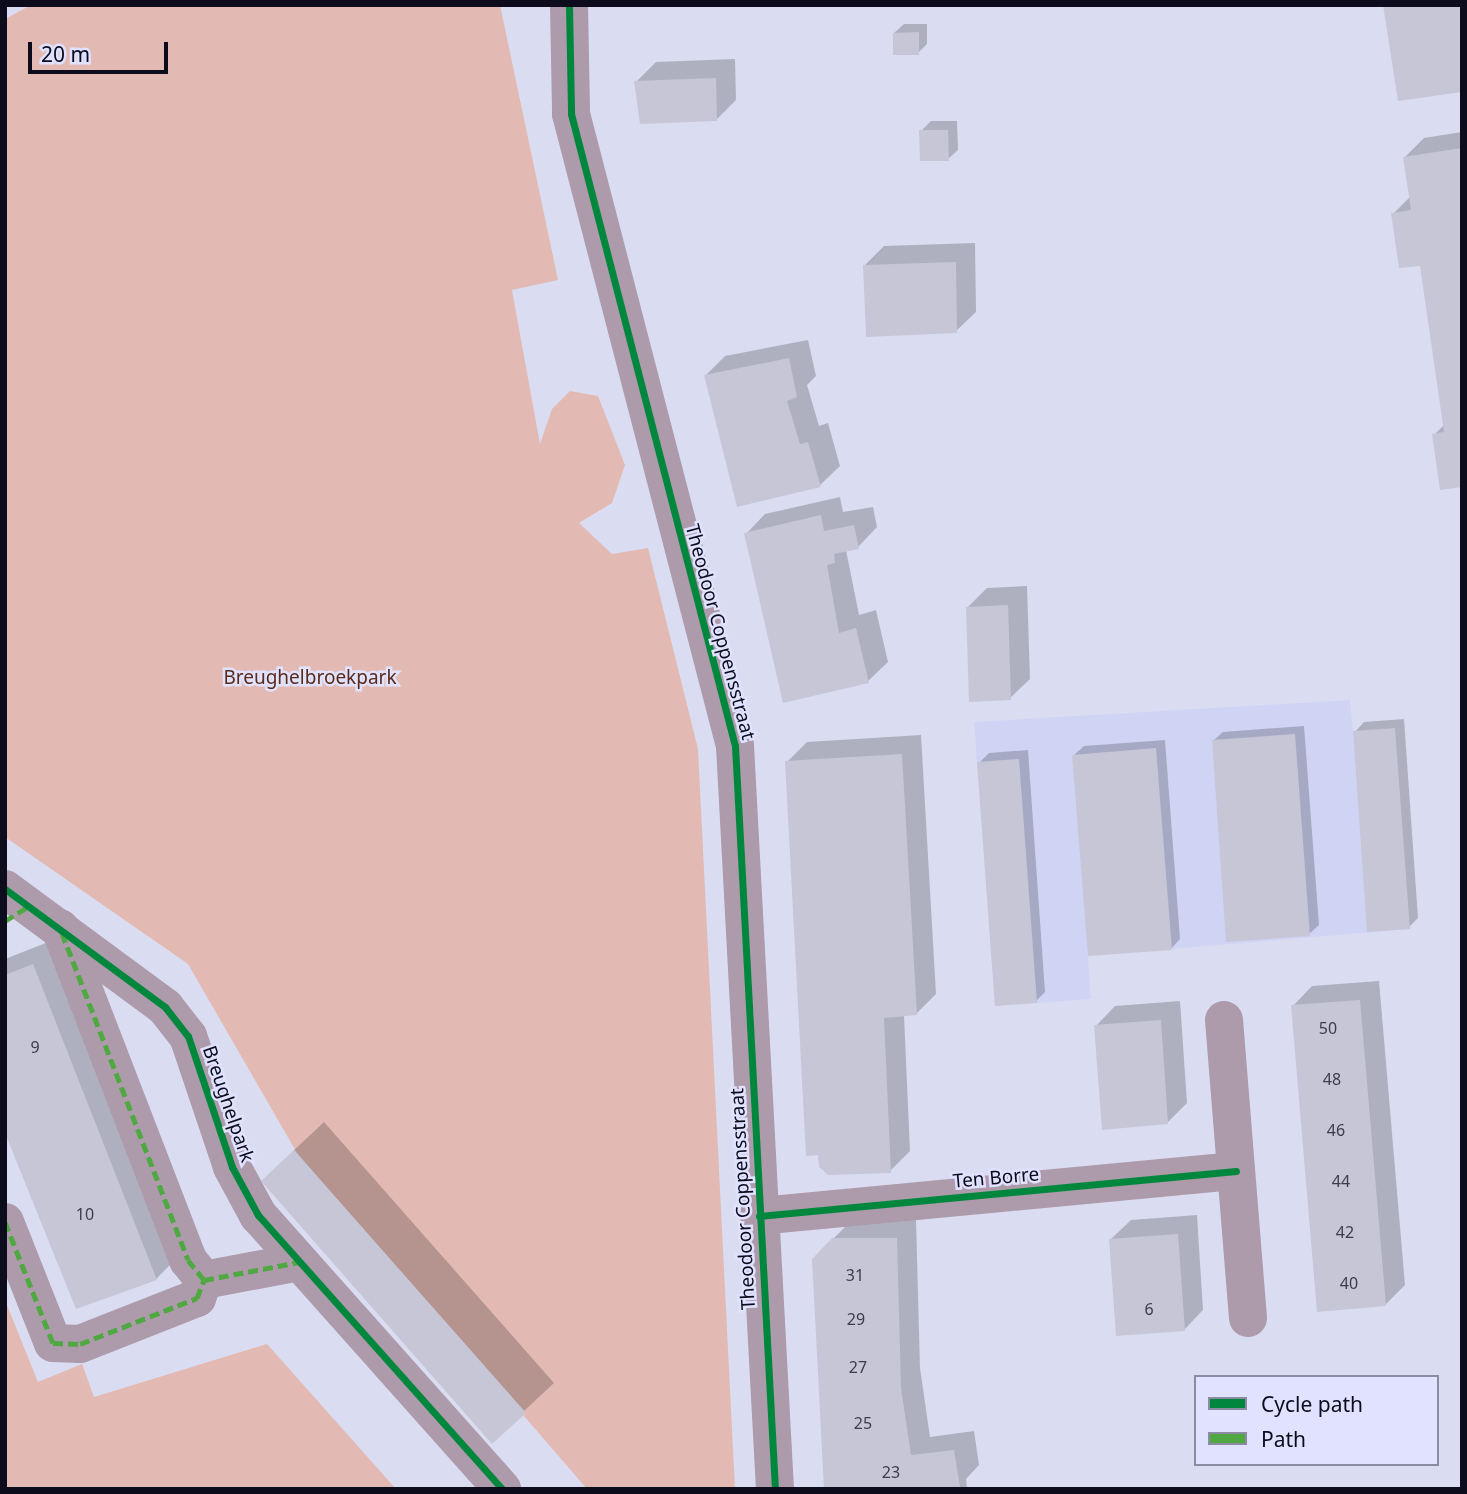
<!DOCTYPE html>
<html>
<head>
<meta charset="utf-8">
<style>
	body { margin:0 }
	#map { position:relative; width:1467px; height:1494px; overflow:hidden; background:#daddf1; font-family:"Noto Sans",sans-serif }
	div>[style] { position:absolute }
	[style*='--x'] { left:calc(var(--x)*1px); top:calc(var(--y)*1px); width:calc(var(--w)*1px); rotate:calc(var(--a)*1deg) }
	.built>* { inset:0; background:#d0d4f4 }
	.green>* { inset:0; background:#e3bab3 }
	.shadow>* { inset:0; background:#0003 }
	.building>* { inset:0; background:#c7c6d7 }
	.minor>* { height:38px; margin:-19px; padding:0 19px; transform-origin:19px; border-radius:19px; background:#ad9aaa }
	.quiet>* { height:5px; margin-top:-2.5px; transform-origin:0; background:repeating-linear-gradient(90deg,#50a843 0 10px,transparent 0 15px) }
	.cycleway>* { height:7px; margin:-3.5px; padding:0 3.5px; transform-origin:3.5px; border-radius:3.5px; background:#00873e }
	span { translate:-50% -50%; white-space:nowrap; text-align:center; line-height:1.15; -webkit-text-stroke:5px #e0e2ff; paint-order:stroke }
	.number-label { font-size:16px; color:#3c3c4c }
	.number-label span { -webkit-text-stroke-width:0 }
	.street-label { font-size:19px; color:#0c0c1c }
	.park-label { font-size:19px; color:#5b2a17 }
	.frame { position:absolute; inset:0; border:7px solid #0c0c1c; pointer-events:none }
	.legend { position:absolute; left:1194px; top:1375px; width:245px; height:91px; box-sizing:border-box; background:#e0e2ff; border:2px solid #8b8ca4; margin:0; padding:9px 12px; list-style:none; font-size:21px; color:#0c0c1c }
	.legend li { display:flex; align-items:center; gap:14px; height:35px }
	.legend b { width:35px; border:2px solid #8b8ca4 }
	.scale { position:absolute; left:28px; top:42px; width:140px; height:32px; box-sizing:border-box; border:4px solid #0c0c1c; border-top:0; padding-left:9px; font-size:21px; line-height:24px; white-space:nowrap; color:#0c0c1c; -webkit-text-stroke:5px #e0e2ff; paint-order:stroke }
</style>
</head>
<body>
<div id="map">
	<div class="built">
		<div style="clip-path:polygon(1350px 700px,1353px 731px,1395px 728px,1410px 929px,1088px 956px,1091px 999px,995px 1006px,974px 722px)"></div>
	</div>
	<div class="green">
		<div style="clip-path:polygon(31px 5px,500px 5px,558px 280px,512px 290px,540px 444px,552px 409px,570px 391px,598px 396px,625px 465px,612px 503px,579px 523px,612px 554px,648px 548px,698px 749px,735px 1489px,587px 1489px,297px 1153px,188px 964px,5px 837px,5px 19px)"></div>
		<div style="clip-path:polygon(5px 1300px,38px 1382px,82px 1364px,94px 1397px,267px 1344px,396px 1489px,5px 1489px)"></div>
	</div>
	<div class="shadow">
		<div style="clip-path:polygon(904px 24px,927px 24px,927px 44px,918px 53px,894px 33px)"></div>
		<div style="clip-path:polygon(735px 59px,736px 100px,716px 120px,636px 82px,656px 62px)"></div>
		<div style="clip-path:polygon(931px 121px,957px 121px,958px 150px,948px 159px,921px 131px)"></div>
		<div style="clip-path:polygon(1462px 132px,1462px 485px,1434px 435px,1445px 424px,1421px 264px,1393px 214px,1411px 196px,1405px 157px,1424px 138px)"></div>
		<div style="clip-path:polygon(975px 243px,976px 312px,956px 331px,864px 266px,884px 246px)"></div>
		<div style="clip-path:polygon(808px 340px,816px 376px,807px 385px,819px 426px,828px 423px,840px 466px,820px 485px,706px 375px,725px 356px)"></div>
		<div style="clip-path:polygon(840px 497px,843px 512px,873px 507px,877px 527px,858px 547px,846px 550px,859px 615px,876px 610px,888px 662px,868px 681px,746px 534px,765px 514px)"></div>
		<div style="clip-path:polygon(1027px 586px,1030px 679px,1010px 698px,967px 608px,987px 588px)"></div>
		<div style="clip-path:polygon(1404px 719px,1418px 918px,1409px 927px,1355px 732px,1364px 722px)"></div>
		<div style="clip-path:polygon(1304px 726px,1319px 925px,1309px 934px,1213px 741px,1223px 732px)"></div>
		<div style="clip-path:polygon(921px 735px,936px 994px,916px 1014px,904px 1015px,910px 1151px,890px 1171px,787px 762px,807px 742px)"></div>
		<div style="clip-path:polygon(1165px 740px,1180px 939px,1171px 949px,1074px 755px,1084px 746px)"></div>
		<div style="clip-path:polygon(1028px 750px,1045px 992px,1036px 1001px,979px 763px,989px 753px)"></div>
		<div style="clip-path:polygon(61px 937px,185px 1250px,156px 1279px,5px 1128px,5px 959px)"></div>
		<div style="clip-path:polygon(1379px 981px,1405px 1285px,1385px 1305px,1293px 1006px,1312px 986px)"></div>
		<div style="clip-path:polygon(1180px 1001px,1187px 1103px,1167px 1123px,1096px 1026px,1115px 1006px)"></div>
		<div style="clip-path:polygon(324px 1122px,554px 1383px,492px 1441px,292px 1152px)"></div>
		<div style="clip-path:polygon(1197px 1215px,1203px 1310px,1184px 1330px,1111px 1239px,1131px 1220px)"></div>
		<div style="clip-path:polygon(853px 1219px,916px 1219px,920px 1368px,930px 1437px,974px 1431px,979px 1465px,966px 1479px,967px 1489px,827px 1489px,833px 1239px)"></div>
	</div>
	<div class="building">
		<div style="clip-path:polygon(1383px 5px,1462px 5px,1462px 92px,1398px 101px)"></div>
		<div style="clip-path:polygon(919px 32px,919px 55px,893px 55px,893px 33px)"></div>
		<div style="clip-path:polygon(716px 78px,717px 121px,640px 124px,634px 81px)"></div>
		<div style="clip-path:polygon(919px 130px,948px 130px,949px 161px,920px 161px)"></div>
		<div style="clip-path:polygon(1462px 148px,1462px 487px,1440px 490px,1432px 434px,1444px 432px,1420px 266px,1399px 268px,1391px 213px,1411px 210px,1403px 157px)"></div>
		<div style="clip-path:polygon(956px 262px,957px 333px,866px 337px,863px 265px)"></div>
		<div style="clip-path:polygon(789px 358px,797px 397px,787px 401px,800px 444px,808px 442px,821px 487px,737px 507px,704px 375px)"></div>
		<div style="clip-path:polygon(821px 515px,824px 531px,854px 525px,859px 549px,834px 554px,835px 563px,827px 565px,839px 633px,856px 628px,869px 683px,783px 703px,744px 533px)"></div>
		<div style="clip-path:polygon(1008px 605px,1011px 700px,969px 702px,966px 607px)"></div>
		<div style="clip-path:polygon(1395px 728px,1410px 929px,1367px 932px,1353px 731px)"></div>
		<div style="clip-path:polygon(1295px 734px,1310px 936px,1226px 942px,1212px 740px)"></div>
		<div style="clip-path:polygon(1156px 748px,1172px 950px,1088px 956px,1072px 755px)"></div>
		<div style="clip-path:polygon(902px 754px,917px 1015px,884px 1018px,891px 1173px,828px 1175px,819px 1167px,818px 1155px,806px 1156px,785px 761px)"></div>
		<div style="clip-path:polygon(1019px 759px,1037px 1003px,995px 1006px,977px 762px)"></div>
		<div style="clip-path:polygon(33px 964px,157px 1280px,76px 1309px,5px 1133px,5px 975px)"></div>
		<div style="clip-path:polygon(1360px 1000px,1386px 1306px,1317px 1312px,1291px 1005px)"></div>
		<div style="clip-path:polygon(1161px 1020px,1168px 1124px,1102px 1130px,1094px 1025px)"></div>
		<div style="clip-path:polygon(294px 1150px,526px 1413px,492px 1444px,261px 1181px)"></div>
		<div style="clip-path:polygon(1178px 1234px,1185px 1331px,1116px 1336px,1109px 1239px)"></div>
		<div style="clip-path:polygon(832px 1238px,897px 1238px,901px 1388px,911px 1455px,954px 1450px,960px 1487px,824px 1489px,812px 1259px)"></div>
	</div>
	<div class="minor">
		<div style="--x:569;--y:5;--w:109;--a:88.9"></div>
		<div style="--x:571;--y:114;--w:653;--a:75.45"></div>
		<div style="--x:735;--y:746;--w:744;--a:86.92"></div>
		<div style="--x:5;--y:889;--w:199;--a:36.4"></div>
		<div style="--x:165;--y:1007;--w:37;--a:52"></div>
		<div style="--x:188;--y:1036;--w:138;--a:71.4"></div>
		<div style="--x:232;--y:1167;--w:55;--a:61.6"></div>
		<div style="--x:258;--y:1215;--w:367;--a:48.3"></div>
		<div style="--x:60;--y:928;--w:356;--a:68.9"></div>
		<div style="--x:188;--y:1260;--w:26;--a:51"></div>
		<div style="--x:204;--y:1280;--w:97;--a:-10.7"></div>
		<div style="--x:1224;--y:1020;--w:299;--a:85.4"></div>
		<div style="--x:759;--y:1216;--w:479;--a:-5.4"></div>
		<div style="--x:5;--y:1222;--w:130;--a:68.4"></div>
		<div style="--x:53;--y:1343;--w:27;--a:2"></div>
		<div style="--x:80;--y:1344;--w:126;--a:-21.5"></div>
		<div style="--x:197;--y:1298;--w:19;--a:-69"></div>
	</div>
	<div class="quiet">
		<div style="--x:5;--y:921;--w:25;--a:-32"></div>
		<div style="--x:62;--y:933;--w:350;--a:68.9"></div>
		<div style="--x:188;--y:1260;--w:26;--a:51"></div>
		<div style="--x:204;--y:1280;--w:97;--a:-10.7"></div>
		<div style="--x:5;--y:1222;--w:130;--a:68.4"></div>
		<div style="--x:53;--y:1343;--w:27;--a:2"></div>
		<div style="--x:80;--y:1344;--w:126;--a:-21.5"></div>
		<div style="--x:197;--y:1298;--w:19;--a:-69"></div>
	</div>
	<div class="cycleway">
		<div style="--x:569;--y:5;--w:109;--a:88.9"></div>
		<div style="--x:571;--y:114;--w:653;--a:75.45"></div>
		<div style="--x:735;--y:746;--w:744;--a:86.92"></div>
		<div style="--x:5;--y:889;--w:199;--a:36.4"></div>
		<div style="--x:165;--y:1007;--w:37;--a:52"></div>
		<div style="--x:188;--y:1036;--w:138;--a:71.4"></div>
		<div style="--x:232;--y:1167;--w:55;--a:61.6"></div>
		<div style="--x:258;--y:1215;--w:367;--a:48.3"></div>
		<div style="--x:759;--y:1216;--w:479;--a:-5.4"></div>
	</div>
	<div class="number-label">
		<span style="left:1328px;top:1028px">50</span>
		<span style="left:35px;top:1047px">9</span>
		<span style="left:1332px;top:1079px">48</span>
		<span style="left:1336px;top:1130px">46</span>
		<span style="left:1341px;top:1181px">44</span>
		<span style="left:85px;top:1214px">10</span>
		<span style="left:1345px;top:1232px">42</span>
		<span style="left:855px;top:1275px">31</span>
		<span style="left:1349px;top:1283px">40</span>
		<span style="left:1149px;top:1309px">6</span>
		<span style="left:856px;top:1319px">29</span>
		<span style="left:858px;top:1367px">27</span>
		<span style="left:863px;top:1423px">25</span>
		<span style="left:891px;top:1472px">23</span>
	</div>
	<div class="street-label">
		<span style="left:720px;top:632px;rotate:75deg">Theodoor Coppensstraat</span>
		<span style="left:228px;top:1104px;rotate:71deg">Breughelpark</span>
		<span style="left:996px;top:1178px;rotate:-5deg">Ten Borre</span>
		<span style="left:743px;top:1199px;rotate:-93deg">Theodoor Coppensstraat</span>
	</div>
	<div class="park-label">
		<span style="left:310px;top:678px">Breughelbroekpark</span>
	</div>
	<div class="frame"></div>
	<ul class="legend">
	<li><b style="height:9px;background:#00873e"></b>Cycle path</li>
	<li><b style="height:9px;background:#50a843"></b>Path</li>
	</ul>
	<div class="scale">20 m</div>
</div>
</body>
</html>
